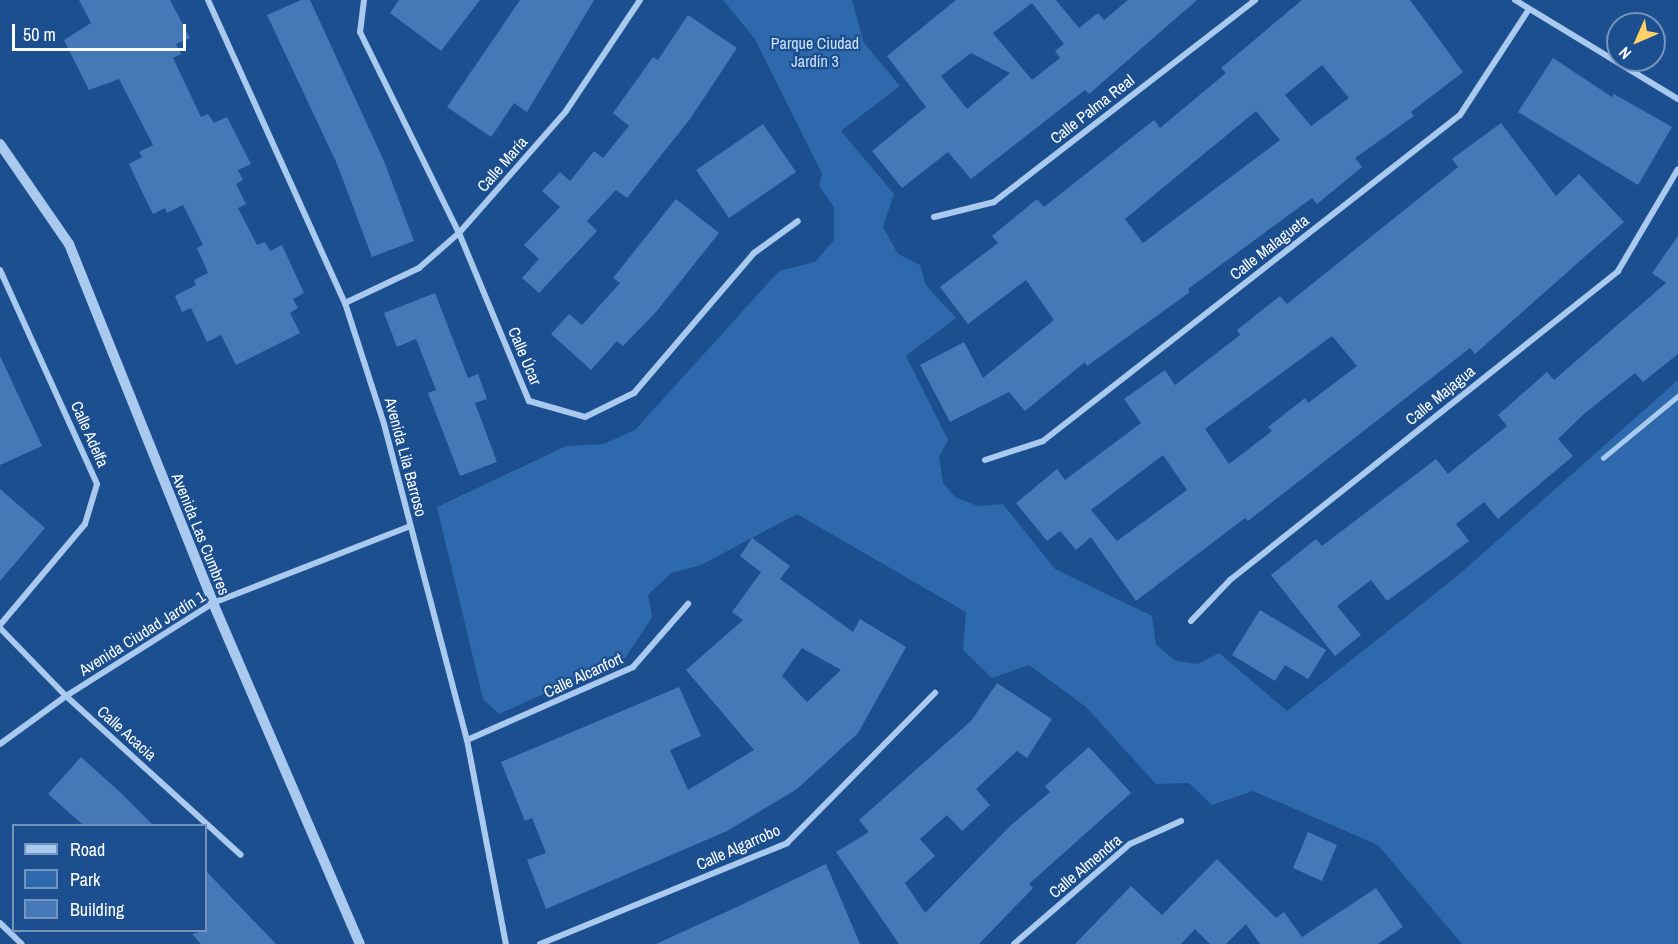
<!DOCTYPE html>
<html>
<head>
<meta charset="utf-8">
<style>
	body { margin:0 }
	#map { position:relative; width:1678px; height:944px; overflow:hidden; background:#1b4f8f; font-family:"Archivo Narrow",sans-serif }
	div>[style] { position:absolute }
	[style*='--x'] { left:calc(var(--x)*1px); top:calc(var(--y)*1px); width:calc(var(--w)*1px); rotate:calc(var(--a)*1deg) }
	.green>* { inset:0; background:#2e69ad }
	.building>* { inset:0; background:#4478b7 }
	.service>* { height:4.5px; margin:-2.25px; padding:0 2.25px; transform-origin:2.25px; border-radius:2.25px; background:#a9c9ee }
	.minor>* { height:6px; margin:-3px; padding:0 3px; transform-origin:3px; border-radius:3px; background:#a9c9ee }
	.tertiary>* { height:10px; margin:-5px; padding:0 5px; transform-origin:5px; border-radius:5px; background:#a9c9ee }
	span { translate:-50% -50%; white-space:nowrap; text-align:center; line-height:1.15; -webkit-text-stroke:4.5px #1b4f8f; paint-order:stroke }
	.park-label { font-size:16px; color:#cfe3fa }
	.street-label { font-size:16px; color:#fff }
	.legend { position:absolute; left:12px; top:824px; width:195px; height:108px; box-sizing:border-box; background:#1b4f8f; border:2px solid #7695bc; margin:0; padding:8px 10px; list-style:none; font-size:18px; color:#fff }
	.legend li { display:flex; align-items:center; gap:12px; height:30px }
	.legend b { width:30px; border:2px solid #7695bc }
	.north { position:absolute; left:1606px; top:12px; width:60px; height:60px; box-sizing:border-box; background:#1b4f8f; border:2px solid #7695bc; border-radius:50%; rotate:225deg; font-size:16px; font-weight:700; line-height:24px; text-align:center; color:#fff }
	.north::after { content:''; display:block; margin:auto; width:21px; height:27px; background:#ffd166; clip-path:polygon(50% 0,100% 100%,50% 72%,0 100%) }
	.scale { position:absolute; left:12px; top:24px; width:174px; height:27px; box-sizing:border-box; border:3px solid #fff; border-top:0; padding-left:8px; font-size:18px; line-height:21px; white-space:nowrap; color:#fff; -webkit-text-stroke:4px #1b4f8f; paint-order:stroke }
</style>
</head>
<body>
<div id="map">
	<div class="green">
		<div style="clip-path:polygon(723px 0,852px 0,864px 43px,900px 86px,841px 131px,894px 194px,883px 227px,898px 254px,920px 265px,926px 285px,956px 318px,906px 356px,948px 440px,939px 457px,943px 483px,955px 497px,978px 506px,1003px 504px,1055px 569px,1152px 616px,1156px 645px,1176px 661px,1198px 664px,1219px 653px,1287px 711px,1456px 577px,1678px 380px,1678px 944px,1462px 944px,1378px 845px,1253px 791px,1212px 805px,1189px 783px,1156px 784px,1086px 707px,1029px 665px,992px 678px,963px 650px,966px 612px,797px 514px,701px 565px,671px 573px,648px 595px,652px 617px,626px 657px,499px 714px,483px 699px,437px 507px,566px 446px,604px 444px,635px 430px,779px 271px,815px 262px,834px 240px,834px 207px,819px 186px,822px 174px,755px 39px)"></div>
	</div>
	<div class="building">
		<div style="clip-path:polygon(79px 0,170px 0,190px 38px,176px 44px,181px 54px,173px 58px,201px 117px,208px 114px,214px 123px,227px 117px,251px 164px,238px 170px,243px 180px,236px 184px,246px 204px,238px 208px,257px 245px,265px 242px,270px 251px,282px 245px,304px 293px,293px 299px,298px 308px,290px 313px,300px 333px,236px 365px,221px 335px,207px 342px,191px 308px,182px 312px,175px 296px,196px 285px,194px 280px,208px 273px,197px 248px,203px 245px,183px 205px,167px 213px,165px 208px,153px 214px,145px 198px,129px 164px,142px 157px,139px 152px,153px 145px,119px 79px,89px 90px,64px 40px,91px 23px)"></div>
		<div style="clip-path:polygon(301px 0,310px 0,384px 161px,414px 241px,372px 257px,337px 164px,267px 15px)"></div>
		<div style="clip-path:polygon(399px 0,480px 0,441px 51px,390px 13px)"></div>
		<div style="clip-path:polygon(520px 0,594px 0,527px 112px,514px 103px,491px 137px,447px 107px)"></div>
		<div style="clip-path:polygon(evenodd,956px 0,1056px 0,1079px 28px,1098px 13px,1104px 20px,1128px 0,1197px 0,1089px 94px,1085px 90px,971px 179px,948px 152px,902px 188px,872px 151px,926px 107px,887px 56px,956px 0,1032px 3px,1064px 44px,1055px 51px,1060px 58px,1032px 80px,993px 33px,1032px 3px,956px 0,971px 53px,1010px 73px,967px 109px,941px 76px,971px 53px)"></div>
		<div style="clip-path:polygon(evenodd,1302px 0,1410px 0,1463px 72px,1411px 112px,1414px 116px,1355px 158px,1362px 167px,1317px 204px,1312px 198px,1188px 289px,1190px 292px,1087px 366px,1085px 362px,1025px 411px,1009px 392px,950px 422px,920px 365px,964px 342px,983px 378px,1054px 320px,1026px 280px,968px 324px,940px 287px,998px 243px,992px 236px,1037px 199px,1044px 207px,1154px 120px,1160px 128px,1226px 73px,1221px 68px,1302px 0,1322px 65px,1349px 98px,1311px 126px,1285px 95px,1322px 65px,1302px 0,1256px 111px,1280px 140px,1143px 243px,1125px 219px,1256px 111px)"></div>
		<div style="clip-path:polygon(688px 15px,737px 48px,690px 119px,627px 198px,616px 190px,587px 221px,597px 231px,539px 293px,522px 278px,539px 259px,524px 245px,560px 207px,542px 191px,560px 172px,570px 181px,594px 151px,603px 158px,629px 126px,613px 113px,653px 57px,658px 60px)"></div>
		<div style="clip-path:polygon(1553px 58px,1612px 97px,1614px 94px,1672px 127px,1638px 185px,1518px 112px)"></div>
		<div style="clip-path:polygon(evenodd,1501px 123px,1556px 196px,1579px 174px,1624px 222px,1475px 354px,1470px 348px,1248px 521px,1245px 518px,1136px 601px,1091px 537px,1076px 550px,1060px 531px,1047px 541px,1016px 503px,1057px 469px,1065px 480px,1141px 423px,1124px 399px,1165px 370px,1175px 385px,1240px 335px,1237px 330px,1280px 296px,1287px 304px,1458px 167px,1452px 159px,1501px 123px,1332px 336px,1357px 366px,1308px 403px,1305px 398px,1268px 427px,1272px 431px,1229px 464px,1205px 429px,1332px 336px,1501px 123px,1163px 455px,1187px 490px,1117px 541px,1091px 510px,1163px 455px)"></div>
		<div style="clip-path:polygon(763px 124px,796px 172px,729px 218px,696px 170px)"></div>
		<div style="clip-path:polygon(676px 199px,719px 233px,656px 312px,623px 346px,617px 341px,591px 370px,551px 334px,569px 314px,582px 325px,620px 283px,613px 278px)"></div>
		<div style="clip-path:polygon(1678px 236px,1678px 354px,1643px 382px,1635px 373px,1584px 414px,1558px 439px,1573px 456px,1498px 519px,1484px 502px,1456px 524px,1469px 541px,1445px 559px,1387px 601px,1371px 580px,1337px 606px,1361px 635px,1335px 656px,1271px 575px,1316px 539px,1322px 546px,1436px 459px,1448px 474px,1507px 426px,1498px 415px,1547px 372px,1554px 380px,1666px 283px,1652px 273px)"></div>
		<div style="clip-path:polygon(435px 293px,468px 378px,478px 374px,487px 399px,475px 403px,497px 462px,460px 476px,428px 393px,436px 390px,416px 339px,397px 347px,384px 313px)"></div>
		<div style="clip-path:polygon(0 356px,42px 446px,0 465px)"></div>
		<div style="clip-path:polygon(0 489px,45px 528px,0 581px)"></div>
		<div style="clip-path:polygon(evenodd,752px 538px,790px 566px,780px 579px,853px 632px,860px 619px,906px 647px,858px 733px,797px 789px,727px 831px,546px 909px,527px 860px,546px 853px,532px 818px,525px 821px,501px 762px,679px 687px,701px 736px,670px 750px,688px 790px,754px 750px,686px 670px,743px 620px,732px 612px,761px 572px,740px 556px,752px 538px,802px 648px,841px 670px,807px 702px,782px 676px,802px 648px)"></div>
		<div style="clip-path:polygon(1260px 610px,1326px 650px,1308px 679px,1285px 665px,1275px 681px,1232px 655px)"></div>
		<div style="clip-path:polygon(997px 683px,1052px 719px,1027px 758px,1017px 751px,976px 789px,990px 805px,962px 831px,947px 815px,920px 839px,935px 856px,905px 883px,925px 913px,1010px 826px,1050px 792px,1045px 786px,1089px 747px,1131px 793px,1029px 884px,1033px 888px,979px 944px,899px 944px,836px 852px,869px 832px,859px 820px,971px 721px)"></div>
		<div style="clip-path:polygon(81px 757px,120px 792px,153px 825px,83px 825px,48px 794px)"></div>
		<div style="clip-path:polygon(1308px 832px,1337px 845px,1322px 881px,1293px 868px)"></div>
		<div style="clip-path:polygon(1217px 859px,1276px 918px,1284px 912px,1302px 937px,1376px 888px,1403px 927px,1378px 944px,1260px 944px,1246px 924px,1226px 944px,1210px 944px,1195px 929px,1181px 944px,1075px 944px,1131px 886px,1162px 915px)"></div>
		<div style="clip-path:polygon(826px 864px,860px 944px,656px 944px,739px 906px)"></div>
		<div style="clip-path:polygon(206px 871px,276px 944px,201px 944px,192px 934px,206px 930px)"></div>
	</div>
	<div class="service">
		<div style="--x:1603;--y:458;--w:97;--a:-39.6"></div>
	</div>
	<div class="minor">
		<div style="--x:208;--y:0;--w:333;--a:65.7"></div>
		<div style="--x:345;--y:303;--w:127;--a:72.1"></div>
		<div style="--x:384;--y:424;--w:327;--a:75.3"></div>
		<div style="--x:467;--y:740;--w:208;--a:79.2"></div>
		<div style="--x:364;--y:0;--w:32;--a:97"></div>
		<div style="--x:360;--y:32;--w:224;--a:63.8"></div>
		<div style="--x:459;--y:233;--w:182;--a:67.4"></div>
		<div style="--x:529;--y:401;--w:58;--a:15.9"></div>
		<div style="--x:585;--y:417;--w:55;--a:-26.1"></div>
		<div style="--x:634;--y:393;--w:184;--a:-49.4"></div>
		<div style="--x:754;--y:253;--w:54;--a:-36"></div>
		<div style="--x:1515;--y:0;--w:191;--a:31.3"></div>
		<div style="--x:934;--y:217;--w:62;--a:-14"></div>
		<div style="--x:994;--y:202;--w:330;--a:-37.7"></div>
		<div style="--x:0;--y:270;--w:235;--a:65.6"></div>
		<div style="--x:97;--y:484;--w:42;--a:106.7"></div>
		<div style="--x:85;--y:524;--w:132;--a:130.1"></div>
		<div style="--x:345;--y:303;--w:82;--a:-25.3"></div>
		<div style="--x:419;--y:268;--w:53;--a:-41.2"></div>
		<div style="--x:459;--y:233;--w:162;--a:-48.7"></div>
		<div style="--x:566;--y:111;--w:133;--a:-56.3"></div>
		<div style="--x:985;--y:460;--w:61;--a:-18.1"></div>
		<div style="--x:1043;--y:441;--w:529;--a:-38.02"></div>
		<div style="--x:1460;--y:115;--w:126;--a:-56.9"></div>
		<div style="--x:1191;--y:621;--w:57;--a:-46.4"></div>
		<div style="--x:1230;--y:580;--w:496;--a:-38.5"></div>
		<div style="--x:1618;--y:271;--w:118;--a:-59.5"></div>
		<div style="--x:0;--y:628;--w:95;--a:45.9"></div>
		<div style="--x:66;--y:696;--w:236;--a:42.3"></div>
		<div style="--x:467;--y:740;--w:181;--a:-23.7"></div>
		<div style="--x:633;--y:667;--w:84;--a:-48.9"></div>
		<div style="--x:0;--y:744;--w:82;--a:-36"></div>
		<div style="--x:66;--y:696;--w:174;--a:-32.3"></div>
		<div style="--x:213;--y:603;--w:212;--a:-21.3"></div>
		<div style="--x:0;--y:923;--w:30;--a:44"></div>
		<div style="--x:540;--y:944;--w:267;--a:-22.2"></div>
		<div style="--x:787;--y:843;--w:211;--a:-45.4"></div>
		<div style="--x:1014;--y:944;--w:153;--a:-40.8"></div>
		<div style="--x:1130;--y:844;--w:56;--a:-24.3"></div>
	</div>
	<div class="tertiary">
		<div style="--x:0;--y:144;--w:121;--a:55.4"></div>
		<div style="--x:69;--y:244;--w:387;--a:68.1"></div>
		<div style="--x:213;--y:603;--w:371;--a:66.7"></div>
	</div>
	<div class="park-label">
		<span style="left:815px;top:52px">Parque Ciudad<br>Jardín 3</span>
	</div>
	<div class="street-label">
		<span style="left:1092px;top:109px;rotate:-38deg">Calle Palma Real</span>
		<span style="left:502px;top:164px;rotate:-49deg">Calle María</span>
		<span style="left:1269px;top:247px;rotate:-38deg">Calle Malagueta</span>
		<span style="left:525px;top:356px;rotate:67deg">Calle Úcar</span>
		<span style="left:1440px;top:395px;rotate:-39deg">Calle Majagua</span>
		<span style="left:90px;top:434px;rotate:66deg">Calle Adelfa</span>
		<span style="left:406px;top:457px;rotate:75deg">Avenida Lila Barroso</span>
		<span style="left:201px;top:534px;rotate:68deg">Avenida Las Cumbres</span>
		<span style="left:142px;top:633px;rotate:-32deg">Avenida Ciudad Jardín 1</span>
		<span style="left:583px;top:675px;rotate:-25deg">Calle Alcanfort</span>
		<span style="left:127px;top:733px;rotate:42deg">Calle Acacia</span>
		<span style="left:738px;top:847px;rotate:-24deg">Calle Algarrobo</span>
		<span style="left:1085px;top:866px;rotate:-40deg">Calle Almendra</span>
	</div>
	<ul class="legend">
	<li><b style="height:8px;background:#a9c9ee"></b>Road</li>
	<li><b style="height:16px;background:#2e69ad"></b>Park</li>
	<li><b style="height:16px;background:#4478b7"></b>Building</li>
	</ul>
	<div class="north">N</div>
	<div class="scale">50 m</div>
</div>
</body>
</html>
